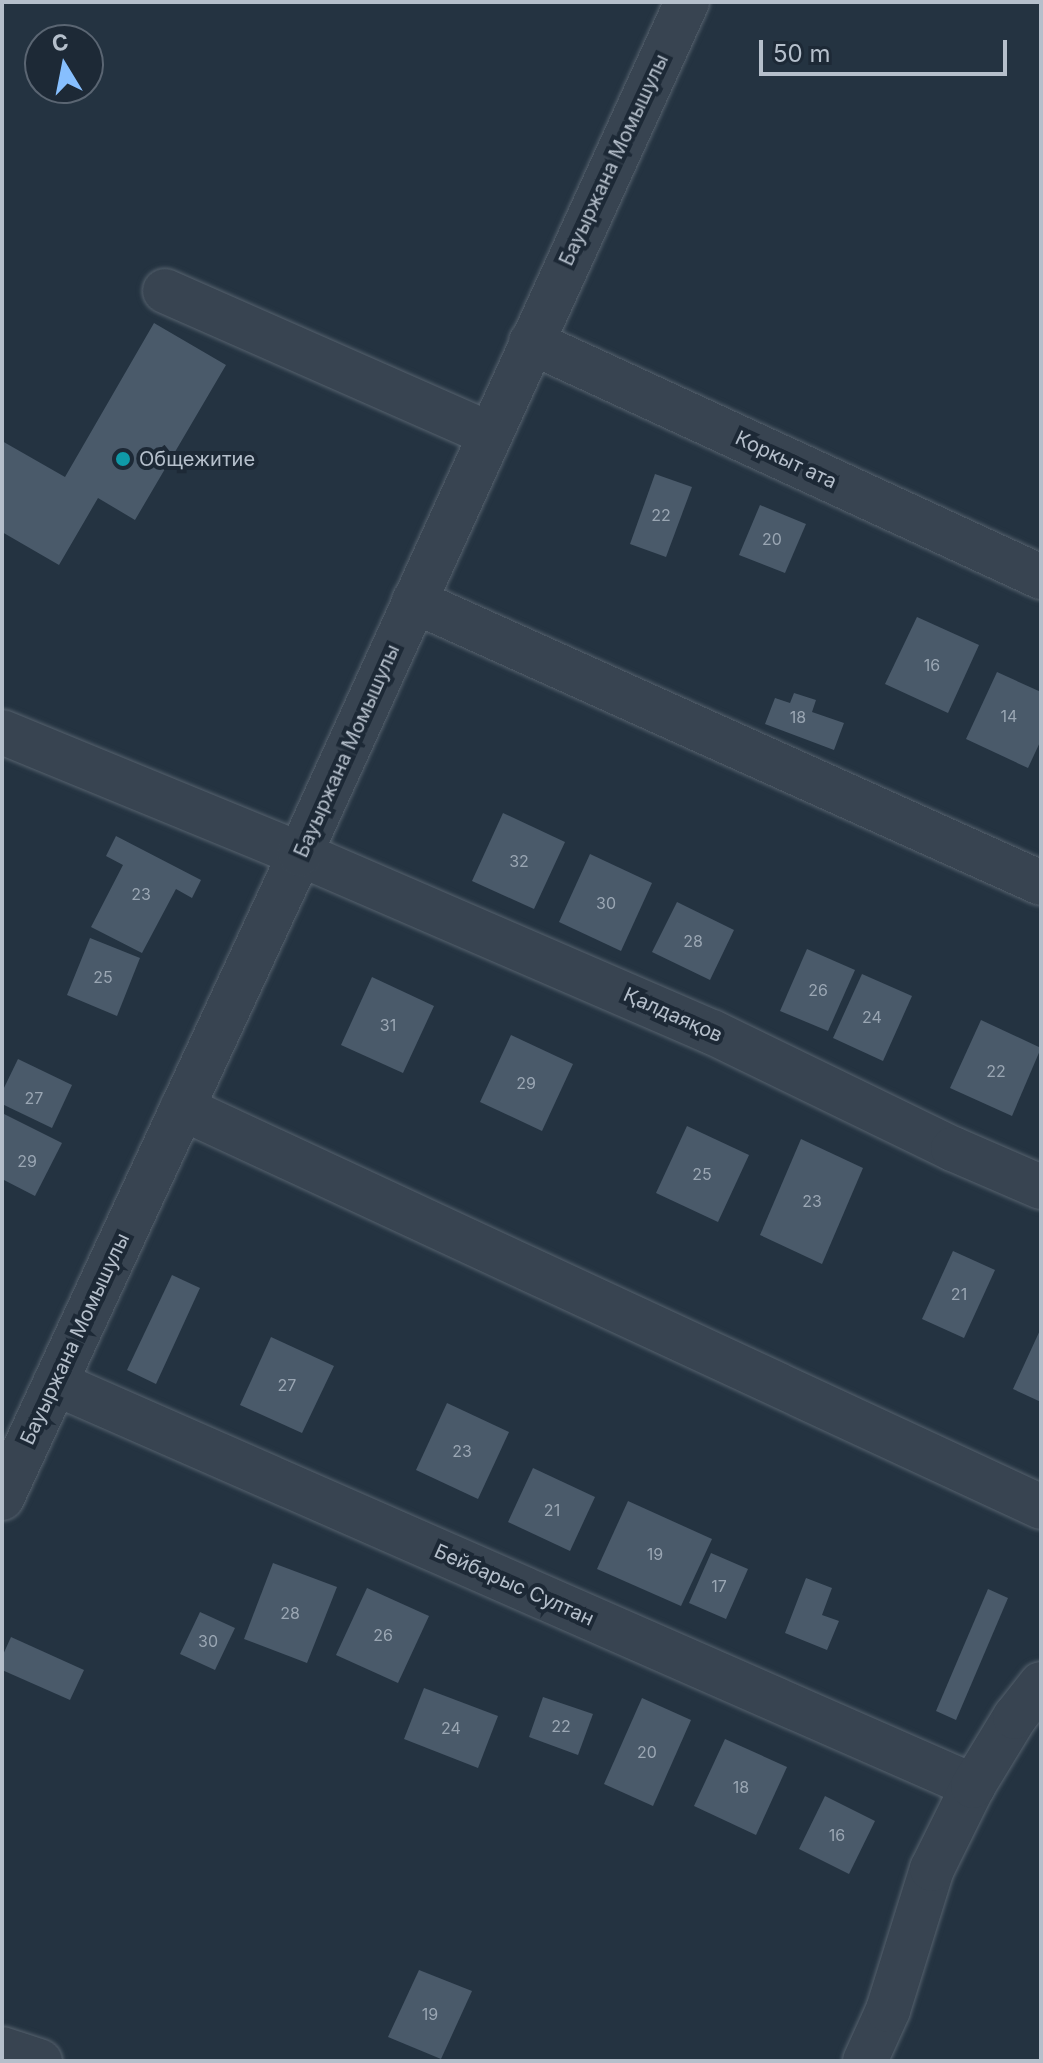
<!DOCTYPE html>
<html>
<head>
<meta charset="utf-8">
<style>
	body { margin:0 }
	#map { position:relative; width:1043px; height:2063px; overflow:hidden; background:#243341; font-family:Inter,sans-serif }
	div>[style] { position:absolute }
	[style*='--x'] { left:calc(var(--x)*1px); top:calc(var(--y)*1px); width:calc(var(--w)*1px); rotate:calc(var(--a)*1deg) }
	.building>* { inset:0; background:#4a5a6a }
	.roads { filter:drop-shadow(0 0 2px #56626e) drop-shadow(0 0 2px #56626e) }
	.minor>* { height:44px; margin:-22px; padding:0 22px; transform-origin:22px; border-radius:22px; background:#384451 }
	.dots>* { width:22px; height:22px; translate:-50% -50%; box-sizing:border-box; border:4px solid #1d2936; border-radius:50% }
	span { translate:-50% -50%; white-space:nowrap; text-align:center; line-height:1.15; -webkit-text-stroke:8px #1d2936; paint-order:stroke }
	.number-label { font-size:16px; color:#9aa6b3 }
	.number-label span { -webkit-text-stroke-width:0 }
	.street-label { font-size:20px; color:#b5bfcb }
	.poi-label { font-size:20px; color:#b5bfcb }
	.left { translate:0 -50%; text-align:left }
	.frame { position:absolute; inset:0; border:4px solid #b5bfcb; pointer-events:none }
	.north { position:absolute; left:24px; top:24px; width:80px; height:80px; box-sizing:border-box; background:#1d2936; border:2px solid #5a6572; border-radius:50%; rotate:350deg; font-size:22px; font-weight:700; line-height:32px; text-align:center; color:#b5bfcb }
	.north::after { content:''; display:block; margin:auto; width:28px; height:36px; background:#87bffe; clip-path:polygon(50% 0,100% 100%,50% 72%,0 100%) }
	.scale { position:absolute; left:759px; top:40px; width:248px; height:36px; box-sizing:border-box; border:4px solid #b5bfcb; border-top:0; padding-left:10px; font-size:24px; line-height:28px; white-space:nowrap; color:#b5bfcb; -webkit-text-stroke:6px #1d2936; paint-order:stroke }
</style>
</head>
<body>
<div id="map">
	<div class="building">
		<div style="clip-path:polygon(154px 323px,226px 365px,135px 520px,98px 498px,59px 565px,2px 532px,2px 441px,65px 477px)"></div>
		<div style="clip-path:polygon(655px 474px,692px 487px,666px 557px,630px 544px)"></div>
		<div style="clip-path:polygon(760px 505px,806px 524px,785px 573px,739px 555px)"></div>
		<div style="clip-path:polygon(917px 617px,979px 645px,948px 713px,885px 684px)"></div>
		<div style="clip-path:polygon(997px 672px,1041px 692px,1041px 740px,1028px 768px,966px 739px)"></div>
		<div style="clip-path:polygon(794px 693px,816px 700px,812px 712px,844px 723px,834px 750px,765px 724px,775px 698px,790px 703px)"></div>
		<div style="clip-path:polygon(503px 813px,565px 842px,534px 909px,472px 881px)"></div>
		<div style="clip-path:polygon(116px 836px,201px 880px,192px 898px,176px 889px,142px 953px,91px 927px,123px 865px,106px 856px)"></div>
		<div style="clip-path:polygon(590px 854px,652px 883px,621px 951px,559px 922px)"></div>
		<div style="clip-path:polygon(677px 902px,734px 930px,710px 980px,652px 952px)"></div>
		<div style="clip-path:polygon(90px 938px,140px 958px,117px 1016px,67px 995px)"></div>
		<div style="clip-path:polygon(807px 949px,855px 970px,828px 1031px,780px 1011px)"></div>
		<div style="clip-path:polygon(862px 974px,912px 996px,883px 1061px,833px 1038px)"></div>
		<div style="clip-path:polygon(372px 977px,434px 1006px,403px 1073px,341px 1045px)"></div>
		<div style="clip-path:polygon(981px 1020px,1041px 1048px,1012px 1116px,950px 1088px)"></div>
		<div style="clip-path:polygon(511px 1035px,573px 1064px,542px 1131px,480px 1102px)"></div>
		<div style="clip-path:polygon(18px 1059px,72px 1085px,52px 1128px,2px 1104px,2px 1092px)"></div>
		<div style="clip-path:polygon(2px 1113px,62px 1143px,35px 1196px,2px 1179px)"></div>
		<div style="clip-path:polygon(687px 1126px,749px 1155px,718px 1222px,656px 1193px)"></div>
		<div style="clip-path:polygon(801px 1139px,863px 1168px,822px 1264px,760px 1235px)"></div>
		<div style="clip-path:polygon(953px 1251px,995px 1270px,964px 1338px,922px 1319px)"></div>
		<div style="clip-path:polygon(172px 1275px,200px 1288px,156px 1384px,127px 1370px)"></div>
		<div style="clip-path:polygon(1041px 1328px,1041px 1402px,1013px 1389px)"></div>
		<div style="clip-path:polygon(271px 1337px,334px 1366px,302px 1433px,240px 1405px)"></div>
		<div style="clip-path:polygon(447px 1403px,509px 1432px,478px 1499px,416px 1470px)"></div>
		<div style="clip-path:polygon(533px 1468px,595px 1497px,570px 1551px,508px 1522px)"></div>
		<div style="clip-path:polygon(628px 1501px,712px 1539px,681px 1606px,597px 1569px)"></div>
		<div style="clip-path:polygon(711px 1553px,748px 1569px,726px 1619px,689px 1603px)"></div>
		<div style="clip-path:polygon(273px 1563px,337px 1587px,307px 1663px,244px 1639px)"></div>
		<div style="clip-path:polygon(806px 1578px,832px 1588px,822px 1615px,839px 1621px,827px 1650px,785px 1633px)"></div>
		<div style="clip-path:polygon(367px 1588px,429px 1616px,398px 1683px,336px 1655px)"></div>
		<div style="clip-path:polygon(988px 1589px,1008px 1598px,956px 1720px,936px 1711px)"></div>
		<div style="clip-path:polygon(200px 1612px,235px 1628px,215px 1670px,180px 1654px)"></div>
		<div style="clip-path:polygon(11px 1637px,84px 1670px,70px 1700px,2px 1670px,2px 1657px)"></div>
		<div style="clip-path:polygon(424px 1688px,498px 1716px,478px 1768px,404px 1739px)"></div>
		<div style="clip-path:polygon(543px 1697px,593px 1714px,578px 1755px,529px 1737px)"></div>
		<div style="clip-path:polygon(642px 1698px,691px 1720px,653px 1806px,604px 1784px)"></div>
		<div style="clip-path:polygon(725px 1739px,787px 1767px,756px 1835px,694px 1806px)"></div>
		<div style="clip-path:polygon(825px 1796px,875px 1821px,849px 1874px,799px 1849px)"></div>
		<div style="clip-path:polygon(419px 1970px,472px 1991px,441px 2059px,388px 2037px)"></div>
	</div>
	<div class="roads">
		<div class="minor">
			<div style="--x:165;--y:291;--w:354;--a:23.8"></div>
			<div style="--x:531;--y:342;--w:562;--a:24.74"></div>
			<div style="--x:414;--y:601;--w:687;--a:24.22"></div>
			<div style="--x:2;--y:732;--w:322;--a:22.3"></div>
			<div style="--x:300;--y:854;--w:449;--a:23.4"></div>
			<div style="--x:712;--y:1032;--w:268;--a:25.9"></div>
			<div style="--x:953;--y:1149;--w:96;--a:23.4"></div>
			<div style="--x:182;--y:1108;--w:947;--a:24.91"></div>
			<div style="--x:55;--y:1383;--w:1003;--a:23.7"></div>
			<div style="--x:2;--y:1498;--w:710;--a:-65.17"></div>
			<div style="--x:300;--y:854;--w:936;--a:-65.57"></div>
			<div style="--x:2;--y:2049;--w:40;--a:18"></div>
			<div style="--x:865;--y:2061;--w:56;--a:-65.7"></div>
			<div style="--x:888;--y:2010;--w:148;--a:-72.7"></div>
			<div style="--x:932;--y:1869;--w:93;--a:-63.7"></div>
			<div style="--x:973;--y:1786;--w:81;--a:-58.7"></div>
			<div style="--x:1015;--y:1717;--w:42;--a:-51.8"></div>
		</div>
	</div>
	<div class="dots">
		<div style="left:123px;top:459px;background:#0f9aa8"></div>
	</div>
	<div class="number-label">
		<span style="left:661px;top:515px">22</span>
		<span style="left:772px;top:539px">20</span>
		<span style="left:932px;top:665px">16</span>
		<span style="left:1009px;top:716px">14</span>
		<span style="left:798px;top:717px">18</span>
		<span style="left:519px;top:861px">32</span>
		<span style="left:141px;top:894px">23</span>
		<span style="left:606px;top:903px">30</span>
		<span style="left:693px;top:941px">28</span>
		<span style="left:103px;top:977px">25</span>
		<span style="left:818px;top:990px">26</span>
		<span style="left:872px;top:1017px">24</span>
		<span style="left:388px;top:1025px">31</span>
		<span style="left:996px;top:1071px">22</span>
		<span style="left:526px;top:1083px">29</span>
		<span style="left:34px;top:1098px">27</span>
		<span style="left:27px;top:1161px">29</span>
		<span style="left:702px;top:1174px">25</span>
		<span style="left:812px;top:1201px">23</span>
		<span style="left:959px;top:1294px">21</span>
		<span style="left:287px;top:1385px">27</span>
		<span style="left:462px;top:1451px">23</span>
		<span style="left:552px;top:1510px">21</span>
		<span style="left:655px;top:1554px">19</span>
		<span style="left:719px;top:1586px">17</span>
		<span style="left:290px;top:1613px">28</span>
		<span style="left:383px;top:1635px">26</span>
		<span style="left:208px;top:1641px">30</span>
		<span style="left:561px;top:1726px">22</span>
		<span style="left:451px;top:1728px">24</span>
		<span style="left:647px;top:1752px">20</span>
		<span style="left:741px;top:1787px">18</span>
		<span style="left:837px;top:1835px">16</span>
		<span style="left:430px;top:2014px">19</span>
	</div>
	<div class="street-label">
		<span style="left:614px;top:160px;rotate:-65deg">Бауыржана Момышулы</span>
		<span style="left:786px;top:460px;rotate:25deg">Коркыт ата</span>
		<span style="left:347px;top:751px;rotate:-66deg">Бауыржана Момышулы</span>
		<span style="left:673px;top:1015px;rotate:24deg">Қалдаяқов</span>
		<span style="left:75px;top:1339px;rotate:-65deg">Бауыржана Момышулы</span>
		<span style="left:514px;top:1585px;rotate:24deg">Бейбарыс Султан</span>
	</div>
	<div class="poi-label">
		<span class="left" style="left:139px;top:459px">Общежитие</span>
	</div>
	<div class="frame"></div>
	<div class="north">С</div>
	<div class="scale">50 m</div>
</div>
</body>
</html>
